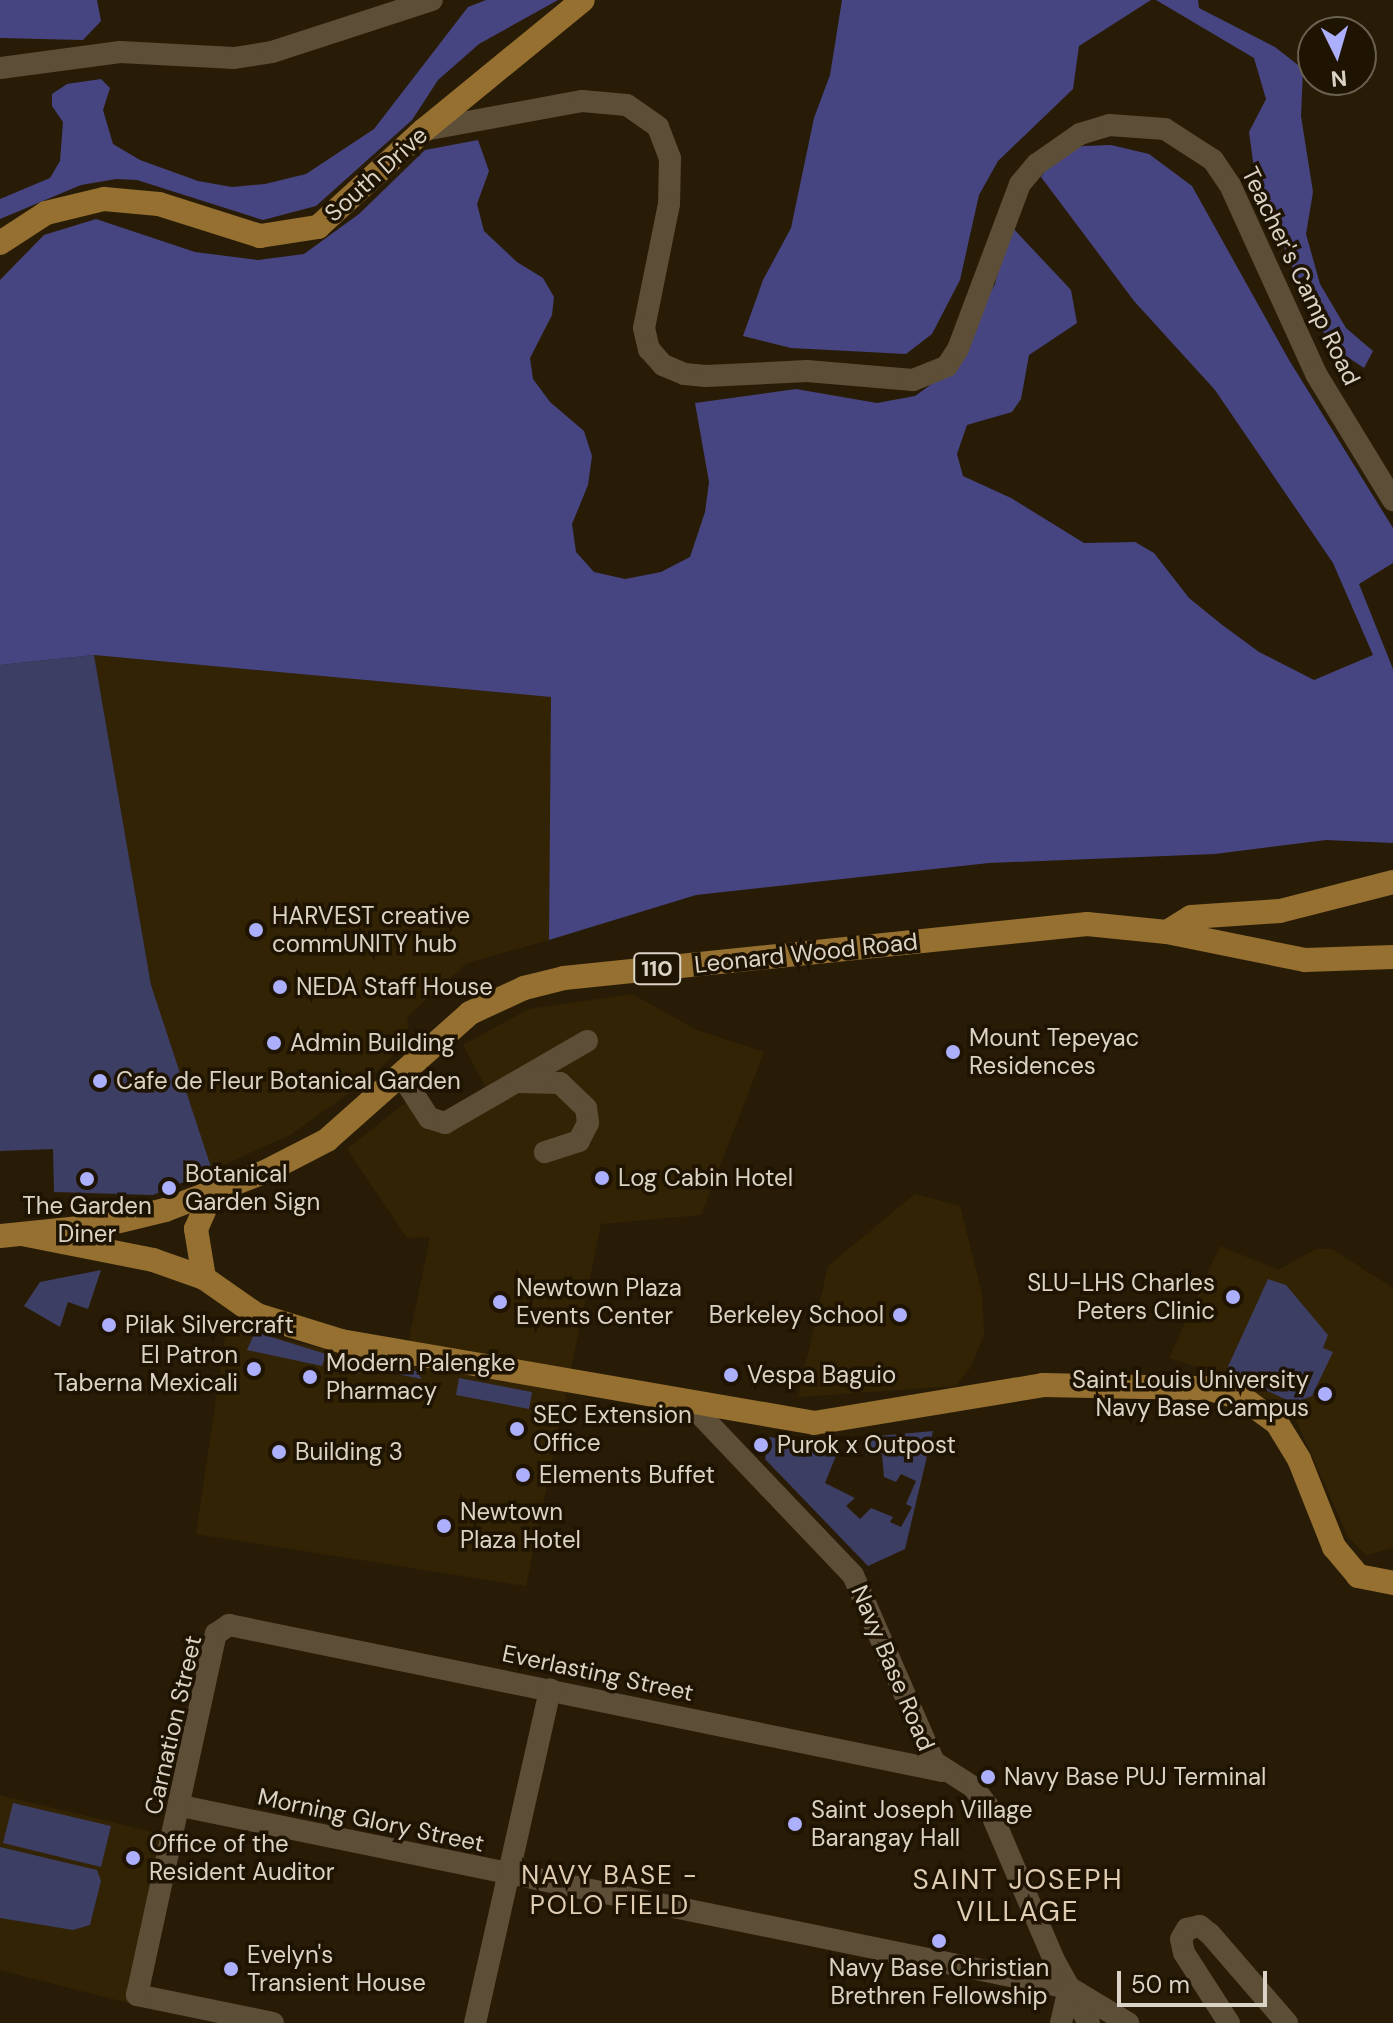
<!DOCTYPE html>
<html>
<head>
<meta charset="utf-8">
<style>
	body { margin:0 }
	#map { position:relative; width:1393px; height:2023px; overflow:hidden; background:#291c07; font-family:"DM Sans",sans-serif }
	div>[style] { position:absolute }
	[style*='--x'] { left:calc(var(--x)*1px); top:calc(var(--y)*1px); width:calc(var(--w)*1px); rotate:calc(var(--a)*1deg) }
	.built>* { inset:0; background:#332305 }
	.green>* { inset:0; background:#3d3e63 }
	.forest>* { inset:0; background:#464582 }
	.minor>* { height:22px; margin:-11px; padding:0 11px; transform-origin:11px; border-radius:11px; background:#5d4e38 }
	.major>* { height:24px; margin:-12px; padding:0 12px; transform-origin:12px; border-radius:12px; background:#957030 }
	.dots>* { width:22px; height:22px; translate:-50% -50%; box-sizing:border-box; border:4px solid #1f1301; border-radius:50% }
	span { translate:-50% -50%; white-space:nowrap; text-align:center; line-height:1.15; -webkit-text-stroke:7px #1f1301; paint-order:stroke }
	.shield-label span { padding:2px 6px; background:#1f1301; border:2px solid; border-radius:6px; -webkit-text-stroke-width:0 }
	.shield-label { font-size:22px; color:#dbd3c6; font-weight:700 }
	.street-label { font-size:24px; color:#dbd3c6 }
	.poi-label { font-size:24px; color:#dbd3c6 }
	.left { translate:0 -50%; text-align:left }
	.right { translate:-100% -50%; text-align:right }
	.neighbourhood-label { font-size:26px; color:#decdb3; letter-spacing:2px }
	.quarter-label { font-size:28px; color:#decdb3; letter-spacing:2px }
	.north { position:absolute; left:1297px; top:16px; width:80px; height:80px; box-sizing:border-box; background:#1f1301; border:2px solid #6a6050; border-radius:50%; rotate:175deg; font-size:22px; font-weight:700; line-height:32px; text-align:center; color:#dbd3c6 }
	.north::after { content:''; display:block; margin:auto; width:28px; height:36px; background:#acaffb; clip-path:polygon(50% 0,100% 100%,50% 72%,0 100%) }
	.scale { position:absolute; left:1117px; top:1971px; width:150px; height:36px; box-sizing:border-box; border:4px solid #dbd3c6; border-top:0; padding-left:10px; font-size:24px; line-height:28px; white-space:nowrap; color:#dbd3c6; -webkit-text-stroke:6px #1f1301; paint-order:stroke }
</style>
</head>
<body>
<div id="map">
	<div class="built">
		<div style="clip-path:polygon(94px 655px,552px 697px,549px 940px,467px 963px,407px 1017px,410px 1039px,369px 1079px,290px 1135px,212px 1170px,151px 985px)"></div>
		<div style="clip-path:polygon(632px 994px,697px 1030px,764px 1052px,701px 1215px,601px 1224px,526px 1586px,196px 1534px,228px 1317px,283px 1340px,404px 1364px,430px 1237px,407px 1238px,347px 1149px,410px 1099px,423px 1120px,492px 1099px,463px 1045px,529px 1009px)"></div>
		<div style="clip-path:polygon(915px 1194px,960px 1206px,982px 1294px,984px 1335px,970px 1368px,956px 1386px,798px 1397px,828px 1266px)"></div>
		<div style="clip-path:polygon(1220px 1246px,1278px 1270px,1316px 1249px,1332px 1249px,1393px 1288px,1393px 1548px,1366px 1555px,1348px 1537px,1293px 1413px,1222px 1375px,1169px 1358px)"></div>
		<div style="clip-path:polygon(0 1795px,165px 1835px,128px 2003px,0 1970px)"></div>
	</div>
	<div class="green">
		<div style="clip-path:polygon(94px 655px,151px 985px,212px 1170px,153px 1195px,54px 1192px,53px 1149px,0 1151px,0 665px)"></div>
		<div style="clip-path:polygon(101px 1270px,88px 1309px,68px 1302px,60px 1327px,24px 1306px,40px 1282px)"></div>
		<div style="clip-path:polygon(1268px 1279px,1286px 1285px,1328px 1335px,1323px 1348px,1333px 1352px,1312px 1396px,1293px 1403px,1226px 1371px)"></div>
		<div style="clip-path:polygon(255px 1332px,326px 1354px,322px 1366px,247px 1350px)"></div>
		<div style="clip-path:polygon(341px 1356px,416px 1371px,422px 1379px,361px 1367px,359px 1374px,338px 1370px)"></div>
		<div style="clip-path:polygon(459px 1378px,532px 1392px,529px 1409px,456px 1395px)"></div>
		<div style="clip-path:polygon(933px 1431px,905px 1549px,868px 1566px,765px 1459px,769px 1437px,839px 1448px,825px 1483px,855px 1498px,846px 1506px,860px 1519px,871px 1508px,893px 1517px,890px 1522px,901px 1527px,912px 1507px,906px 1504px,916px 1481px,901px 1474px,896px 1482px,884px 1477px,882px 1454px,866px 1455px,867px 1437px)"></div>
		<div style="clip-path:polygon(13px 1803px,111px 1826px,101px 1867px,3px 1843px)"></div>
		<div style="clip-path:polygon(0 1847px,97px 1870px,101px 1881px,90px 1925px,73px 1930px,0 1918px)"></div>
	</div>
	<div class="forest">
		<div style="clip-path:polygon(0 0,97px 0,101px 21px,83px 40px,0 38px)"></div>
		<div style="clip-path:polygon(486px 0,558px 0,479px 44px,438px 80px,412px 120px,316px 206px,263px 220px,137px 180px,116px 179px,81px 185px,0 219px,0 199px,50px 178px,60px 161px,63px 122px,52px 106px,52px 94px,67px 84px,101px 79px,110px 88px,103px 110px,113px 144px,140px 160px,198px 181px,232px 187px,265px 184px,306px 174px,374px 129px,468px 7px)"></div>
		<div style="clip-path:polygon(842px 0,1151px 0,1079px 46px,1073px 89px,998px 161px,979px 195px,960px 280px,932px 334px,906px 354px,791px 348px,743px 336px,763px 280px,791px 228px,814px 118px,830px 75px)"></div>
		<div style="clip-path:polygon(1156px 0,1198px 0,1199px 8px,1275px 47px,1303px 69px,1301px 116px,1313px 192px,1306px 234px,1320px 284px,1346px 328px,1373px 351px,1364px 368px,1334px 348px,1311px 313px,1255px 176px,1249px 132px,1266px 99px,1254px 58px)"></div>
		<div style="clip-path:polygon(478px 140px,489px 171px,477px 204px,484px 231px,517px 262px,543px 278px,554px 297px,552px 315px,530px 358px,533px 379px,550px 402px,584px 431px,592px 456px,588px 485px,572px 524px,576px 552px,594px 572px,625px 579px,661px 572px,690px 557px,705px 512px,709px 482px,695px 403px,796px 389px,877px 403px,915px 396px,947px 373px,995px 284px,1010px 225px,1071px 290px,1077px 323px,1029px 355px,1021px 399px,1012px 412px,967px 425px,957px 454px,963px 476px,1011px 498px,1084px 543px,1135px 542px,1154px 553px,1189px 598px,1221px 624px,1259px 652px,1314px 680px,1373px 655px,1333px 563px,1215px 390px,1134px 301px,1041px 177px,1054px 157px,1083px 146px,1111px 145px,1149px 154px,1192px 186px,1289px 360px,1393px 528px,1393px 563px,1359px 584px,1393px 669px,1393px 843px,1326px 840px,1215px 854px,989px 863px,696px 895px,549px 940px,551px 697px,94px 655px,0 665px,0 280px,44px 235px,96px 219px,195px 252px,258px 260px,304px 254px,359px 214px,425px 150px)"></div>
	</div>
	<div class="minor">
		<div style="--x:0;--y:68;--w:121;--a:-7.6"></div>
		<div style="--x:120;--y:52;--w:114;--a:3"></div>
		<div style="--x:234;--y:58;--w:38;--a:-9"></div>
		<div style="--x:272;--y:52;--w:168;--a:-18"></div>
		<div style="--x:424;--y:130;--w:161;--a:-10.4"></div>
		<div style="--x:582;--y:101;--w:45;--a:5.1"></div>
		<div style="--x:627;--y:105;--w:38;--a:35"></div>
		<div style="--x:658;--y:127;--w:33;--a:69"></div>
		<div style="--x:670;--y:158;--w:46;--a:91.2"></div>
		<div style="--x:669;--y:204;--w:126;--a:101.4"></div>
		<div style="--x:644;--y:328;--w:22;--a:77"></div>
		<div style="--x:649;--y:349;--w:21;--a:49"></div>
		<div style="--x:663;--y:365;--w:23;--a:23"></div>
		<div style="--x:684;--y:374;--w:22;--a:5"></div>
		<div style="--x:706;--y:376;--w:101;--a:-2.8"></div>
		<div style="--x:807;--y:371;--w:106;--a:4.9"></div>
		<div style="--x:913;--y:380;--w:37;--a:-22"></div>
		<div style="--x:947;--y:366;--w:20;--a:-57"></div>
		<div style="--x:958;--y:349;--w:176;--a:-69.4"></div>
		<div style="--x:1020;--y:184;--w:26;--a:-50"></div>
		<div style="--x:1037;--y:164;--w:52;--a:-34.9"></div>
		<div style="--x:1080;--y:134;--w:30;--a:-17"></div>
		<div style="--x:1109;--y:125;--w:56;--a:4.1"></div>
		<div style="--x:1165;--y:129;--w:57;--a:32.9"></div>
		<div style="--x:1213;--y:160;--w:30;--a:56"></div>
		<div style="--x:1230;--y:185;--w:208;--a:65.5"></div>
		<div style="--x:1316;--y:374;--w:148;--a:58.6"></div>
		<div style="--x:402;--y:1076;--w:50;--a:57.3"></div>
		<div style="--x:429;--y:1118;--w:17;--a:17"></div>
		<div style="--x:445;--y:1123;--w:164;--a:-30"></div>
		<div style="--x:517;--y:1082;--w:43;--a:1.3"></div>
		<div style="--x:560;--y:1083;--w:36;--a:44"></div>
		<div style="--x:586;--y:1108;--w:15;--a:82"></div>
		<div style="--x:588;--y:1123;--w:20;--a:117"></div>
		<div style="--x:579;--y:1141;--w:36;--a:162"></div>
		<div style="--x:690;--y:1404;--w:236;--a:46.4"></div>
		<div style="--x:853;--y:1575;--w:204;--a:66.6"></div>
		<div style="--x:934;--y:1762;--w:46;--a:32.7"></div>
		<div style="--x:973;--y:1787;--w:24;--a:52"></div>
		<div style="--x:988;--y:1806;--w:170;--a:66.8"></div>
		<div style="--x:1055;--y:1962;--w:70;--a:60.9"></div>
		<div style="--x:181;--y:1806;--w:906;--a:11.58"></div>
		<div style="--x:1070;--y:1988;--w:68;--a:31.1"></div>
		<div style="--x:273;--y:2023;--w:139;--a:-168.4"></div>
		<div style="--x:137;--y:1995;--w:370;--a:-77.7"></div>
		<div style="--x:216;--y:1634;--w:16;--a:-35"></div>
		<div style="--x:229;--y:1625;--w:728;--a:11.57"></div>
		<div style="--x:475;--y:2023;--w:342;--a:-77.3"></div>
		<div style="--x:1061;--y:2023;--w:36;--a:-77"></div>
		<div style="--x:1229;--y:2023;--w:83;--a:-122.7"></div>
		<div style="--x:1184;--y:1953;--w:14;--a:-102"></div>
		<div style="--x:1181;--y:1939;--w:12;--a:-59"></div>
		<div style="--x:1187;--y:1929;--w:13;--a:-13"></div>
		<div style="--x:1200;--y:1926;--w:13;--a:39"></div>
		<div style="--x:1210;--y:1934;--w:118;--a:49.1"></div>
	</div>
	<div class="major">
		<div style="--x:0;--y:243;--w:55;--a:-33.1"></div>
		<div style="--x:46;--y:213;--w:60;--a:-13.6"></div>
		<div style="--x:104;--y:199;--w:55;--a:5.2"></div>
		<div style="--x:159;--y:204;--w:106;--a:17.6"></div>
		<div style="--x:260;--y:236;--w:59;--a:-8.8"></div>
		<div style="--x:318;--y:227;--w:144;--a:-42.5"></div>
		<div style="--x:424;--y:130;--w:205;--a:-39.3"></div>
		<div style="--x:1167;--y:932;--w:28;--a:-32"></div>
		<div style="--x:1191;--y:917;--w:89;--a:-3.9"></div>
		<div style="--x:1280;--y:911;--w:117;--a:-14.4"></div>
		<div style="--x:22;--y:1234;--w:134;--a:11.2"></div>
		<div style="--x:153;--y:1260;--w:54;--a:19.4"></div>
		<div style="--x:204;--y:1278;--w:65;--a:34.9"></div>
		<div style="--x:257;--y:1315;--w:88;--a:17.2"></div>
		<div style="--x:341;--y:1341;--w:480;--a:9.8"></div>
		<div style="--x:814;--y:1423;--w:232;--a:-9.4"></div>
		<div style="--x:1043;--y:1385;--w:163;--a:1.1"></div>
		<div style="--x:1206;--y:1388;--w:40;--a:16"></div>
		<div style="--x:1244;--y:1399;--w:41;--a:36"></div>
		<div style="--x:1277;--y:1423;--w:42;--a:58.6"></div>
		<div style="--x:1299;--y:1459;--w:95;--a:68.3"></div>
		<div style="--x:1334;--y:1547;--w:38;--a:50"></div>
		<div style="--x:1358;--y:1576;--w:36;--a:11"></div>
		<div style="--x:0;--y:1236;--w:100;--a:-5.8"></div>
		<div style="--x:99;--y:1226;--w:68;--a:-13.6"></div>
		<div style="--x:165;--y:1210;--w:109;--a:-20.9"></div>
		<div style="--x:267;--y:1171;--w:68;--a:-27.3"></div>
		<div style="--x:327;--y:1140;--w:191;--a:-41.6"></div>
		<div style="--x:470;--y:1013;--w:60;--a:-24.8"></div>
		<div style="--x:524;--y:988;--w:41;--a:-14"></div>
		<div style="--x:564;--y:978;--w:526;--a:-5.89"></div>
		<div style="--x:1087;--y:924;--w:80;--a:5.7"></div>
		<div style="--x:1167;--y:932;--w:141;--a:11.5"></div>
		<div style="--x:1305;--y:960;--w:88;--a:-2"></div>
		<div style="--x:204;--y:1278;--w:50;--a:-99.3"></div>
		<div style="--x:196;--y:1229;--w:39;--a:-66"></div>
	</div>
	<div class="dots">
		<div style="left:256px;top:930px;background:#acaffb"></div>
		<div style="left:280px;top:987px;background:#acaffb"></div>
		<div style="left:274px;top:1043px;background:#acaffb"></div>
		<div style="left:953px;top:1052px;background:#acaffb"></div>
		<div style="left:100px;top:1081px;background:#acaffb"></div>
		<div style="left:602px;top:1178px;background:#acaffb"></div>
		<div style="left:87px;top:1179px;background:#acaffb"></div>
		<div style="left:169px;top:1188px;background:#acaffb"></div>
		<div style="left:1233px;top:1297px;background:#acaffb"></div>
		<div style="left:500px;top:1302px;background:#acaffb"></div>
		<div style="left:900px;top:1315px;background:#acaffb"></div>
		<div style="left:109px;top:1325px;background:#acaffb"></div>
		<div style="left:254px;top:1369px;background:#acaffb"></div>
		<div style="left:731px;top:1375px;background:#acaffb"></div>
		<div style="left:310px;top:1377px;background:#acaffb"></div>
		<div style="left:1325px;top:1394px;background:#acaffb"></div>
		<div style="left:517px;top:1429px;background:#acaffb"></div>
		<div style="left:761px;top:1445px;background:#acaffb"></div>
		<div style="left:279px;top:1452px;background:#acaffb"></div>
		<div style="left:523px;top:1475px;background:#acaffb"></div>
		<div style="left:444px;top:1526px;background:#acaffb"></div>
		<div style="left:988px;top:1777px;background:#acaffb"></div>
		<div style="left:795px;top:1824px;background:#acaffb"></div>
		<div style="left:133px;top:1858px;background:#acaffb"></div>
		<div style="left:939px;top:1941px;background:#acaffb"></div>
		<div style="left:231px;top:1969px;background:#acaffb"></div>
	</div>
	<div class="shield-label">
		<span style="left:657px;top:969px">110</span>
	</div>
	<div class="street-label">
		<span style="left:376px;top:174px;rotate:-42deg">South Drive</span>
		<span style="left:1301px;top:276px;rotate:64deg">Teacher's Camp Road</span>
		<span style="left:806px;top:953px;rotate:-6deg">Leonard Wood Road</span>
		<span style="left:893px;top:1668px;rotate:67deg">Navy Base Road</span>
		<span style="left:598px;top:1673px;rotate:12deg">Everlasting Street</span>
		<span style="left:173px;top:1725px;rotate:-77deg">Carnation Street</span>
		<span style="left:371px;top:1820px;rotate:12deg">Morning Glory Street</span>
	</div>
	<div class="poi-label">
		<span class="left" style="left:272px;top:930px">HARVEST creative<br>commUNITY hub</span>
		<span class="left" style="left:296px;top:987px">NEDA Staff House</span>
		<span class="left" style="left:969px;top:1052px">Mount Tepeyac<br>Residences</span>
		<span class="left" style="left:290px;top:1043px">Admin Building</span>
		<span class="left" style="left:116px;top:1081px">Cafe de Fleur Botanical Garden</span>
		<span class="left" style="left:185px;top:1188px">Botanical<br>Garden Sign</span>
		<span class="left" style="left:618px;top:1178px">Log Cabin Hotel</span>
		<span style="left:87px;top:1220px">The Garden<br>Diner</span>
		<span class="right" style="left:1215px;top:1297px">SLU-LHS Charles<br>Peters Clinic</span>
		<span class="left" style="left:516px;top:1302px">Newtown Plaza<br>Events Center</span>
		<span class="right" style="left:884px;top:1315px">Berkeley School</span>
		<span class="left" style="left:125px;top:1325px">Pilak Silvercraft</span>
		<span class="right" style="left:238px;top:1369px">El Patron<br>Taberna Mexicali</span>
		<span class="left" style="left:326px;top:1377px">Modern Palengke<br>Pharmacy</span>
		<span class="left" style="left:747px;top:1375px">Vespa Baguio</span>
		<span class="right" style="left:1309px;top:1394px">Saint Louis University<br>Navy Base Campus</span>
		<span class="left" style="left:533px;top:1429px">SEC Extension<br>Office</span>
		<span class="left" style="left:777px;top:1445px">Purok x Outpost</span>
		<span class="left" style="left:295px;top:1452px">Building 3</span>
		<span class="left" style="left:539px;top:1475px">Elements Buffet</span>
		<span class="left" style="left:460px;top:1526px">Newtown<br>Plaza Hotel</span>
		<span class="left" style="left:1004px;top:1777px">Navy Base PUJ Terminal</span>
		<span class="left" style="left:811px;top:1824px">Saint Joseph Village<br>Barangay Hall</span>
		<span class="left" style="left:149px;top:1858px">Office of the<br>Resident Auditor</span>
		<span class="left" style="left:247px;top:1969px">Evelyn's<br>Transient House</span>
		<span style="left:939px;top:1982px">Navy Base Christian<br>Brethren Fellowship</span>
	</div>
	<div class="neighbourhood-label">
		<span style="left:610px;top:1891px">NAVY BASE -<br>POLO FIELD</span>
	</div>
	<div class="quarter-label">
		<span style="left:1018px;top:1896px">SAINT JOSEPH<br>VILLAGE</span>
	</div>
	<div class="north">N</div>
	<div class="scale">50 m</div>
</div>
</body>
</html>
